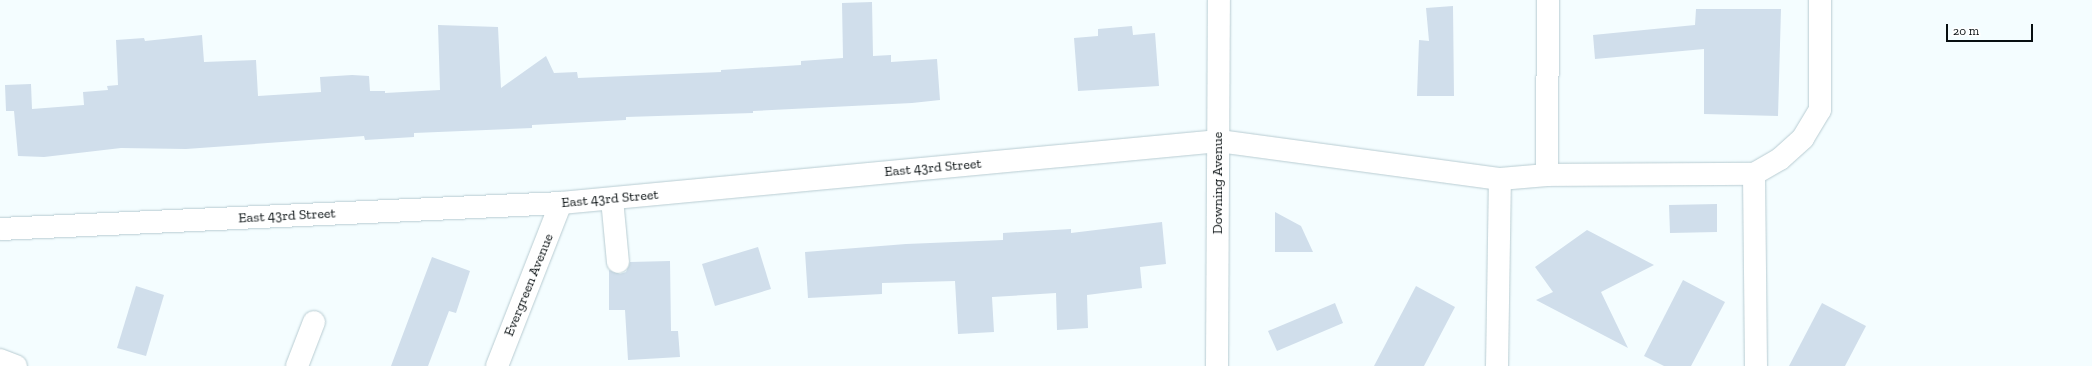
<!DOCTYPE html>
<html>
<head>
<meta charset="utf-8">
<style>
	body { margin:0 }
	#map { position:relative; width:2092px; height:366px; overflow:hidden; background:#f4fdff; font-family:"Zilla Slab",serif }
	div>[style] { position:absolute }
	[style*='--x'] { left:calc(var(--x)*1px); top:calc(var(--y)*1px); width:calc(var(--w)*1px); rotate:calc(var(--a)*1deg) }
	.building>* { inset:0; background:#d0deeb }
	.roads { filter:drop-shadow(0 0 1px #b8ccd2) drop-shadow(0 0 1px #b8ccd2) }
	.minor>* { height:22px; margin:-11px; padding:0 11px; transform-origin:11px; border-radius:11px; background:#fff }
	span { translate:-50% -50%; white-space:nowrap; text-align:center; line-height:1.15; -webkit-text-stroke:3px #fff; paint-order:stroke }
	.street-label { font-size:14px; color:#080f11 }
	.scale { position:absolute; left:1946px; top:24px; width:87px; height:18px; box-sizing:border-box; border:2px solid #080f11; border-top:0; padding-left:5px; font-size:12px; line-height:14px; white-space:nowrap; color:#080f11; -webkit-text-stroke:3px #fff; paint-order:stroke }
</style>
</head>
<body>
<div id="map">
	<div class="building">
		<div style="clip-path:polygon(872px 2px,873px 56px,891px 55px,891px 62px,937px 59px,940px 100px,912px 103px,753px 111px,753px 113px,626px 117px,626px 120px,532px 125px,532px 128px,414px 133px,414px 137px,365px 140px,364px 136px,186px 149px,121px 148px,44px 157px,18px 156px,14px 111px,6px 111px,5px 85px,31px 84px,32px 109px,84px 105px,83px 92px,108px 90px,107px 86px,118px 85px,116px 40px,144px 38px,145px 41px,202px 35px,204px 62px,256px 60px,258px 96px,321px 92px,320px 77px,352px 75px,369px 76px,370px 91px,385px 91px,385px 93px,440px 90px,438px 25px,498px 27px,501px 88px,546px 56px,554px 73px,577px 72px,578px 78px,721px 72px,721px 70px,801px 65px,801px 61px,843px 58px,842px 3px)"></div>
		<div style="clip-path:polygon(1453px 6px,1454px 96px,1417px 96px,1419px 40px,1429px 41px,1426px 8px)"></div>
		<div style="clip-path:polygon(1696px 9px,1781px 9px,1778px 116px,1704px 114px,1704px 49px,1595px 59px,1593px 35px,1695px 25px)"></div>
		<div style="clip-path:polygon(1132px 26px,1133px 35px,1155px 33px,1159px 86px,1078px 91px,1074px 38px,1098px 36px,1098px 29px)"></div>
		<div style="clip-path:polygon(1717px 204px,1717px 232px,1670px 233px,1669px 205px)"></div>
		<div style="clip-path:polygon(1275px 212px,1301px 226px,1313px 252px,1275px 252px)"></div>
		<div style="clip-path:polygon(1162px 222px,1166px 264px,1140px 267px,1142px 288px,1087px 295px,1088px 328px,1057px 330px,1056px 293px,992px 297px,994px 332px,958px 334px,955px 281px,882px 283px,882px 294px,808px 298px,805px 252px,906px 244px,1003px 240px,1003px 233px,1071px 229px,1071px 233px)"></div>
		<div style="clip-path:polygon(1587px 230px,1654px 265px,1601px 292px,1628px 348px,1536px 300px,1553px 292px,1535px 267px)"></div>
		<div style="clip-path:polygon(758px 247px,771px 289px,715px 306px,702px 264px)"></div>
		<div style="clip-path:polygon(432px 257px,470px 271px,456px 313px,449px 311px,428px 366px,391px 366px)"></div>
		<div style="clip-path:polygon(670px 261px,671px 331px,678px 331px,680px 357px,628px 360px,625px 310px,609px 310px,609px 270px,620px 274px,626px 272px,630px 262px)"></div>
		<div style="clip-path:polygon(1683px 280px,1725px 302px,1691px 366px,1664px 366px,1644px 356px)"></div>
		<div style="clip-path:polygon(136px 286px,164px 295px,146px 356px,117px 348px)"></div>
		<div style="clip-path:polygon(1416px 286px,1455px 307px,1424px 366px,1374px 366px)"></div>
		<div style="clip-path:polygon(1335px 303px,1343px 323px,1277px 351px,1268px 331px)"></div>
		<div style="clip-path:polygon(1822px 303px,1866px 326px,1845px 366px,1789px 366px)"></div>
	</div>
	<div class="roads">
		<div class="minor">
			<div style="--x:1547;--y:175;--w:175;--a:-89.7"></div>
			<div style="--x:612;--y:199;--w:63;--a:84.6"></div>
			<div style="--x:0;--y:229;--w:562;--a:-2.65"></div>
			<div style="--x:561;--y:203;--w:661;--a:-5.38"></div>
			<div style="--x:1219;--y:141;--w:284;--a:7.7"></div>
			<div style="--x:1500;--y:179;--w:47;--a:-4.9"></div>
			<div style="--x:1547;--y:175;--w:207;--a:-0.3"></div>
			<div style="--x:0;--y:360;--w:17;--a:21"></div>
			<div style="--x:297;--y:366;--w:47;--a:-68.9"></div>
			<div style="--x:497;--y:366;--w:175;--a:-68.6"></div>
			<div style="--x:1217;--y:366;--w:366;--a:-89.7"></div>
			<div style="--x:1497;--y:366;--w:187;--a:-89.1"></div>
			<div style="--x:1756;--y:366;--w:192;--a:-90.6"></div>
			<div style="--x:1754;--y:174;--w:30;--a:-30"></div>
			<div style="--x:1780;--y:159;--w:31;--a:-42"></div>
			<div style="--x:1803;--y:138;--w:33;--a:-59"></div>
			<div style="--x:1820;--y:110;--w:110;--a:-90"></div>
		</div>
	</div>
	<div class="street-label">
		<span style="left:933px;top:168px;rotate:-5deg">East 43rd Street</span>
		<span style="left:1218px;top:183px;rotate:-90deg">Downing Avenue</span>
		<span style="left:610px;top:199px;rotate:-5deg">East 43rd Street</span>
		<span style="left:287px;top:216px;rotate:-3deg">East 43rd Street</span>
		<span style="left:529px;top:285px;rotate:-68deg">Evergreen Avenue</span>
	</div>
	<div class="scale">20 m</div>
</div>
</body>
</html>
